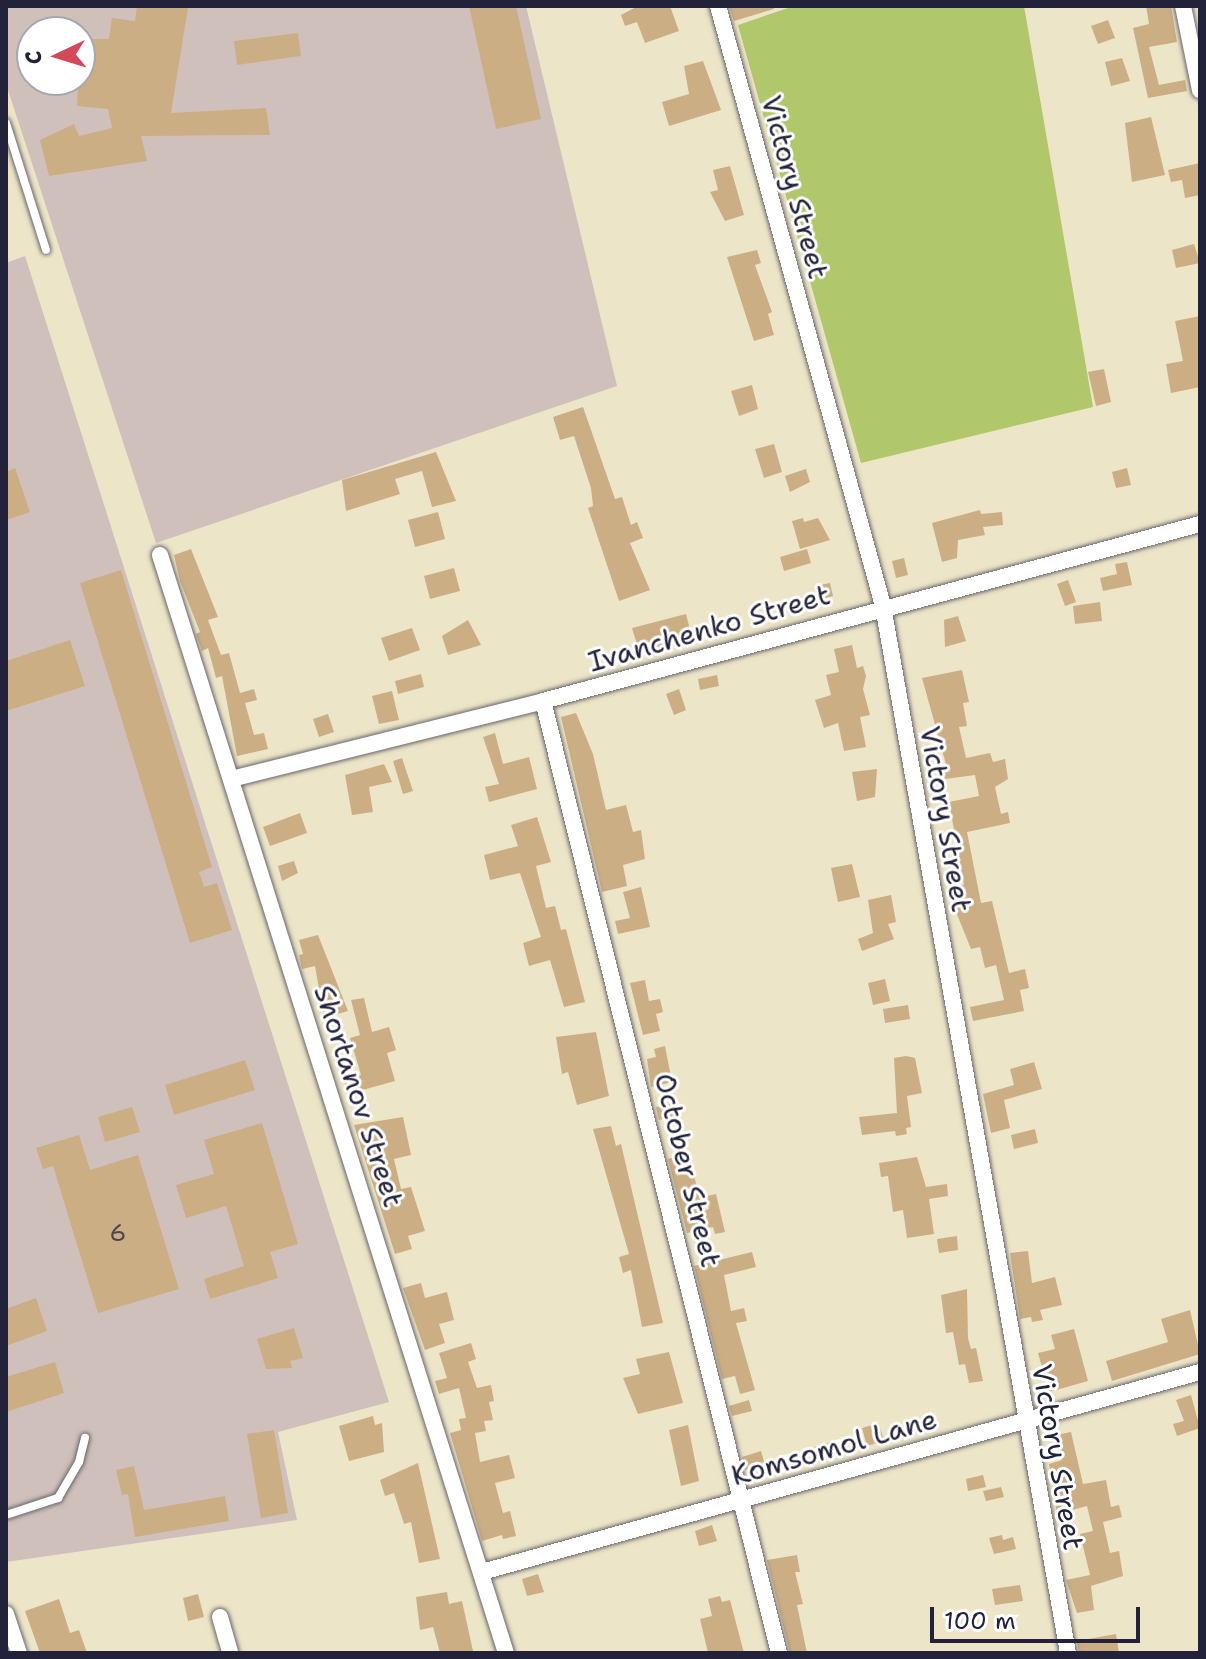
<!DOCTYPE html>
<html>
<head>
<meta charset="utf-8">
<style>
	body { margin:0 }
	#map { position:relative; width:1206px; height:1659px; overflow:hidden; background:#ede5c8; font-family:"Shantell Sans",sans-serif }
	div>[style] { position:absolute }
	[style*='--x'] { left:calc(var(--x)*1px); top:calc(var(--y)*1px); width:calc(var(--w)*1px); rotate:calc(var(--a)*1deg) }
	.industrial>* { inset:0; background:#cfc0bb }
	.green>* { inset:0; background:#b1c76b }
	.building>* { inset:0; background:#ccae85 }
	.roads { filter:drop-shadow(0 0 2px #69666c) drop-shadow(0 0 2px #69666c) }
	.service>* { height:8px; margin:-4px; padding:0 4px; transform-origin:4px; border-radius:4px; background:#fff }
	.minor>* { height:16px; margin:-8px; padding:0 8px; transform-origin:8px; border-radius:8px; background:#fff }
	span { translate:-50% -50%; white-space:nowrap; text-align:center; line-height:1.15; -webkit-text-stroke:6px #fff; paint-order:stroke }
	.number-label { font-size:24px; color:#4c454e }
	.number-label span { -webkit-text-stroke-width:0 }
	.street-label { font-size:28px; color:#22223b }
	.frame { position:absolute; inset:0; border:8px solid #22223b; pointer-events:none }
	.north { position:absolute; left:16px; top:16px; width:80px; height:80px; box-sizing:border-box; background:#fff; border:2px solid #a7a7b1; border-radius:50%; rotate:266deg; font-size:22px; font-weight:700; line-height:32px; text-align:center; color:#22223b }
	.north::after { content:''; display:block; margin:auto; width:28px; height:36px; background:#d1495b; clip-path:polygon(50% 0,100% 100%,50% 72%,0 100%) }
	.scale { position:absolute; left:930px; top:1607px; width:210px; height:36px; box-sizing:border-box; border:4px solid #22223b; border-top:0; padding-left:10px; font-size:24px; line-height:28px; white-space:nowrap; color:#22223b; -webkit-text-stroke:6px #fff; paint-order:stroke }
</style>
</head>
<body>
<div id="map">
	<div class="industrial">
		<div style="clip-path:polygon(evenodd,6px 6px,526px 6px,617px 386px,156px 543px,6px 84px,6px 6px,32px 32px,80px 32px,80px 80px,32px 80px,32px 32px)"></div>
		<div style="clip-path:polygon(25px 256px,389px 1402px,278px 1432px,297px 1520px,6px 1562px,6px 263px)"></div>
	</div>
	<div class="green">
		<div style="clip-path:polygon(794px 6px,1024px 6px,1093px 407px,861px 463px,738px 25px)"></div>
	</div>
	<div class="building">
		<div style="clip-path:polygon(137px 6px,188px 8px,171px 113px,266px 108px,270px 135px,141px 136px,147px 161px,49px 176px,40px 140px,74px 124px,79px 136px,112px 128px,108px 109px,77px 106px,78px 83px,84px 80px,89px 39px,109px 39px,112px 18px,135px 21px)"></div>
		<div style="clip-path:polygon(469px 6px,516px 6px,541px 119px,496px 129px)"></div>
		<div style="clip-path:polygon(638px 6px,670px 6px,679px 31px,645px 43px,637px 22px,625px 26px,621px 15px)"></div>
		<div style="clip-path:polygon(729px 6px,774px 6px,774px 9px,734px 21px)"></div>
		<div style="clip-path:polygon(1146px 6px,1171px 6px,1177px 42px,1149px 47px,1159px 85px,1185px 80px,1187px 91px,1148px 98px,1133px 28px,1149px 24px)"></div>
		<div style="clip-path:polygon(1108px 20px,1115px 38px,1098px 44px,1091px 26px)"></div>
		<div style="clip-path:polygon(298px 33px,301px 56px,237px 65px,234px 41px)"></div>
		<div style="clip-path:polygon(1122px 58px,1130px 81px,1111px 86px,1105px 62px)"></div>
		<div style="clip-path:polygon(703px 61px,721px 110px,669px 126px,662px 102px,689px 94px,684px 66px)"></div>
		<div style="clip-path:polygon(1151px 117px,1165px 175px,1132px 182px,1125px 123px)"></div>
		<div style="clip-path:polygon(1200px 163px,1200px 195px,1185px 198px,1182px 180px,1171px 182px,1168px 170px)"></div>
		<div style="clip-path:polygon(730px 166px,744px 215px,725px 221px,710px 192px,718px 190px,713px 170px)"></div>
		<div style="clip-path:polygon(1194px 244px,1200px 263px,1176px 268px,1172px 250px)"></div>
		<div style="clip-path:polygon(757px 250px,761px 263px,755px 265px,772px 312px,768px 314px,774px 335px,754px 341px,727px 257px)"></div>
		<div style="clip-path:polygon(1200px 316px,1200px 387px,1171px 393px,1166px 364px,1183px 361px,1175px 321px)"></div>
		<div style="clip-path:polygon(1104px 369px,1111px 402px,1096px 406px,1088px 372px)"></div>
		<div style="clip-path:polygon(752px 385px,758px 409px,739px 416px,731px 391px)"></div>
		<div style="clip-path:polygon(583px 407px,615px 499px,622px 497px,631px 525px,637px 522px,643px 538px,630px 543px,650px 590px,619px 601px,588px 508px,593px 506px,591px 488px,574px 436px,560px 440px,553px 417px)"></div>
		<div style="clip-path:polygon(774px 444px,782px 472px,764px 478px,755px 449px)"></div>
		<div style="clip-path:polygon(436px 452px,456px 501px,432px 507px,422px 471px,395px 479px,400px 494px,346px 511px,342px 480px)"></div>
		<div style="clip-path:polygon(15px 468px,30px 512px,6px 520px,6px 472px)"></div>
		<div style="clip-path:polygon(1127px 468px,1131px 485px,1116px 488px,1112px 472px)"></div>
		<div style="clip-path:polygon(806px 469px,810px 482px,790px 492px,785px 476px)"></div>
		<div style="clip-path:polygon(980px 510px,981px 514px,1002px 512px,1003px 525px,983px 527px,985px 535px,958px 540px,957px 558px,942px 562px,932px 523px)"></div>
		<div style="clip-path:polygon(438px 512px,445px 539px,415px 547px,408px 520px)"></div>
		<div style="clip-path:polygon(803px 518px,804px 522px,818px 518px,830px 540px,800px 549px,792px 521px)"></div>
		<div style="clip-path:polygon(191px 549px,218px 617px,208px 620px,221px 655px,229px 653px,240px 693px,254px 689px,257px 700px,245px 703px,254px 735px,264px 733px,268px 749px,237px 756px,222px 676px,216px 678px,208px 648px,202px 651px,196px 634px,200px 632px,180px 581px,174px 555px)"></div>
		<div style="clip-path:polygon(807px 549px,811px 563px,784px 571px,780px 557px)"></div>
		<div style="clip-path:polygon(904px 558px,908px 575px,896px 578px,892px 561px)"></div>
		<div style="clip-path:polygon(1127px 562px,1132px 585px,1103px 591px,1100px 578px,1117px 574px,1115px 564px)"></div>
		<div style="clip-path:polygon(454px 568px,460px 591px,430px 599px,424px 576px)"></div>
		<div style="clip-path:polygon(121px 570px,212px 867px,199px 872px,204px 887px,217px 883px,232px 930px,190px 943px,80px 583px)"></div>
		<div style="clip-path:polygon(1068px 580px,1076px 602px,1065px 606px,1057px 584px)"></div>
		<div style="clip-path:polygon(830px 583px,833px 596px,818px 600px,815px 586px)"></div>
		<div style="clip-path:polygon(1100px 602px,1102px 621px,1075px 624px,1073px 606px)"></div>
		<div style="clip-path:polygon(686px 614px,693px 642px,639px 651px,632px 628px)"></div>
		<div style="clip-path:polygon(958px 616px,966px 641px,945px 647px,944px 620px)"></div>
		<div style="clip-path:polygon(468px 620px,481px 645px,448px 655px,442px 636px)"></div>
		<div style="clip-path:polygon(412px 628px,420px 650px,389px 661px,381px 638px)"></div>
		<div style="clip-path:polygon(70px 640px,85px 686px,6px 711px,6px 661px)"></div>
		<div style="clip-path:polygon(852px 645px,857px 668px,863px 666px,866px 676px,863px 689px,870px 715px,860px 717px,866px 747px,844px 751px,838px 723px,824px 728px,815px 700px,831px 695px,826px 675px,839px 672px,834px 649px)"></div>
		<div style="clip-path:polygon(962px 670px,969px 702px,963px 703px,967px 726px,959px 727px,966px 758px,990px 753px,993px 762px,1005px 759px,1008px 779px,995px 787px,1001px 814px,1008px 812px,1010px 823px,967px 832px,981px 903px,992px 901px,1009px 973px,1025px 969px,1029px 988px,1020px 990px,1024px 1011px,973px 1021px,970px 1007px,1004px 1000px,996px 965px,985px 968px,980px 947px,971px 949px,954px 907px,961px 906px,957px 886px,964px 885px,949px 802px,979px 796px,975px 775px,938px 780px,936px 766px,946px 764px,922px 678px)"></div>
		<div style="clip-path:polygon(421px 674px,424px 687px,398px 694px,395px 681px)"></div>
		<div style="clip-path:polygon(717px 675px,719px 686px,700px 690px,698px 679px)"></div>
		<div style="clip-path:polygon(679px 689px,686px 710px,674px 715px,666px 694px)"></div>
		<div style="clip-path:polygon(392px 691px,399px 720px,379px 724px,372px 696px)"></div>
		<div style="clip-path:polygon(576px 713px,593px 754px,606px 810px,626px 805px,633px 832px,641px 830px,645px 859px,623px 865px,627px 886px,602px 892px,561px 717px)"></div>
		<div style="clip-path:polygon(328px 714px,334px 732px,319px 737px,313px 719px)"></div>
		<div style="clip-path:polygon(495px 733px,503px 764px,529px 757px,537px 789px,489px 802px,485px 787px,499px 784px,483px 737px)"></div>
		<div style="clip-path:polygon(402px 758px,413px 791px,403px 794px,393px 761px)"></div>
		<div style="clip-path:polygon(384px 764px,392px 782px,369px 787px,373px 812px,352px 815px,345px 775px)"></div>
		<div style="clip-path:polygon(877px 769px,875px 797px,857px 801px,852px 772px)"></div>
		<div style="clip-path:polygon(300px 813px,307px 833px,270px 846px,263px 827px)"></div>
		<div style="clip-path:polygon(537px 817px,551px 862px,536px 866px,546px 908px,555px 906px,561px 930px,566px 929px,585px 1002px,564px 1007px,550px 960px,529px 966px,523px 943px,541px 937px,520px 873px,490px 880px,484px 855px,518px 846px,511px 825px)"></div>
		<div style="clip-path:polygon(294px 861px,298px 873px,282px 881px,278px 866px)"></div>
		<div style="clip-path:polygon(852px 864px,860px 897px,838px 902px,831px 868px)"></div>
		<div style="clip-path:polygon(641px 887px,650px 927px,618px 934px,615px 921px,630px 918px,623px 892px)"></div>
		<div style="clip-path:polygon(891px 895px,896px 922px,888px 924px,894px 939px,862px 951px,858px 939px,873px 933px,868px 900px)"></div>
		<div style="clip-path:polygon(318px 935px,348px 1011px,324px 1018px,315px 966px,302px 969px,299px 955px,303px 954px,299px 940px)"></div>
		<div style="clip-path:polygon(885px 979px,890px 1001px,873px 1005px,868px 983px)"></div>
		<div style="clip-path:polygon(645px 980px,649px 1001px,660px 999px,663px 1012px,656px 1014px,660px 1031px,643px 1035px,630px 983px)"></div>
		<div style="clip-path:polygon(364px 998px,372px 1032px,389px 1027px,396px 1050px,387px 1053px,395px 1081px,348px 1094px,344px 1080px,361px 1075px,350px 1038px,360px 1035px,351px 1000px)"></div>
		<div style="clip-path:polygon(908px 1005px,910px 1019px,885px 1023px,883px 1009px)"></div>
		<div style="clip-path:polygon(596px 1032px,609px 1096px,577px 1105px,568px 1072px,562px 1074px,556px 1037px)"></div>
		<div style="clip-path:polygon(665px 1046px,672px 1082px,651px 1087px,647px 1059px,656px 1057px,654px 1049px)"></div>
		<div style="clip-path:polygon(906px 1056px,915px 1058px,922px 1093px,907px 1096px,911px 1127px,906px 1128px,907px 1134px,896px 1136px,895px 1131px,862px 1135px,859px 1117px,897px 1113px,894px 1058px)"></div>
		<div style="clip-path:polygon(245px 1060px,255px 1090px,174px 1115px,165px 1085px)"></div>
		<div style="clip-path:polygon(1034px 1062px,1042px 1089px,1004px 1100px,1010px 1128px,991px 1133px,983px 1094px,1014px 1085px,1010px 1069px)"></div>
		<div style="clip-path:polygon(677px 1102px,680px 1116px,659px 1120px,656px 1107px)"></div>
		<div style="clip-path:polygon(132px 1107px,140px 1132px,105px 1142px,98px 1117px)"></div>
		<div style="clip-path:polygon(403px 1117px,411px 1155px,394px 1159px,401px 1189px,411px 1187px,425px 1231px,408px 1236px,412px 1249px,395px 1254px,354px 1125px)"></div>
		<div style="clip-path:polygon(262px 1123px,298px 1244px,270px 1252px,278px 1278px,210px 1299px,204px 1279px,244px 1266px,226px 1206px,186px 1218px,176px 1185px,214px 1174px,204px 1140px)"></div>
		<div style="clip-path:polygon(611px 1126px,616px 1146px,621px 1144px,663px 1323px,642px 1327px,631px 1270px,623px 1273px,619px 1257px,629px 1254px,593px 1129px)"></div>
		<div style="clip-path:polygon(1035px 1129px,1038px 1143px,1014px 1149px,1011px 1135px)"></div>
		<div style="clip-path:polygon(79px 1135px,90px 1170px,138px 1155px,179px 1289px,98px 1313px,53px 1166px,43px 1169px,36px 1148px)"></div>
		<div style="clip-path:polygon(688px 1152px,703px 1211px,709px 1209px,706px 1196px,716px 1194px,725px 1232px,715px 1234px,713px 1227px,687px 1233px,668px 1159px)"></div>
		<div style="clip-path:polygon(917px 1157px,926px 1187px,947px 1184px,948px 1196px,929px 1199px,934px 1234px,907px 1238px,903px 1210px,893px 1212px,888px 1176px,881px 1177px,879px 1163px)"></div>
		<div style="clip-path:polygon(957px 1236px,958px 1250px,939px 1253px,937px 1239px)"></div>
		<div style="clip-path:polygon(1028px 1251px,1032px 1283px,1055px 1277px,1062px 1305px,1040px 1310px,1043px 1320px,1032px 1322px,1031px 1317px,1020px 1319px,1010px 1253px)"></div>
		<div style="clip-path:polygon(752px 1252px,756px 1267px,724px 1275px,731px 1311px,744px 1308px,747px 1321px,736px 1323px,755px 1390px,740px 1394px,735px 1376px,722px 1379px,694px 1266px)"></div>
		<div style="clip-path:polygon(421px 1283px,425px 1298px,447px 1292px,454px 1320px,439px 1324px,445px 1343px,425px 1350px,403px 1288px)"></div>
		<div style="clip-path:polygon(967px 1289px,968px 1338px,971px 1349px,976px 1348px,983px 1381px,969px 1383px,965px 1364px,959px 1365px,953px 1332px,946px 1333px,941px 1295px)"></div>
		<div style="clip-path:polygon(36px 1298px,47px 1331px,6px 1346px,6px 1309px)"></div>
		<div style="clip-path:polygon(1190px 1310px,1200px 1354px,1112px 1381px,1106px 1361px,1168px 1342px,1161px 1319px)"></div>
		<div style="clip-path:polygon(294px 1328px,303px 1358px,290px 1361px,292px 1368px,266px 1369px,257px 1339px)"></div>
		<div style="clip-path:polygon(1074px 1329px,1088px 1381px,1049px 1392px,1038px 1353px,1055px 1349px,1051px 1335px)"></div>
		<div style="clip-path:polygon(471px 1343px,476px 1359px,468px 1362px,477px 1388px,491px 1385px,494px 1401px,489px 1402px,493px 1420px,484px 1421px,486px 1431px,475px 1433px,480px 1462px,509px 1455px,515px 1478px,495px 1483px,503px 1513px,510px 1511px,516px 1536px,503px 1539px,502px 1535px,482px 1541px,450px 1433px,461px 1430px,459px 1419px,466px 1418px,459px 1388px,439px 1394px,435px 1381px,447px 1378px,439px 1353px)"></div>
		<div style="clip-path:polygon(669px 1352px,683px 1403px,638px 1414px,623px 1378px,640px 1374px,636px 1359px)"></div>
		<div style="clip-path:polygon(55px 1362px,64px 1393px,6px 1412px,6px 1377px)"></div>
		<div style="clip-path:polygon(1191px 1395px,1200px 1428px,1177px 1436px,1173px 1424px,1184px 1421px,1176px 1400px)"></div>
		<div style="clip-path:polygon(749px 1400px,752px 1411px,732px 1416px,729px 1406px)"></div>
		<div style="clip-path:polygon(373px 1416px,375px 1425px,382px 1423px,384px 1452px,349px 1461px,339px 1426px)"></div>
		<div style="clip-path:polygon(879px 1423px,884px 1441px,867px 1446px,862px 1428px)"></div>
		<div style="clip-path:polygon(688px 1425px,699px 1481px,681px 1486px,669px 1430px)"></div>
		<div style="clip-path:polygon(274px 1430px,288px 1513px,261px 1518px,247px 1434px)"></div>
		<div style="clip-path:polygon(1071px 1432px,1083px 1484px,1106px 1480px,1111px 1507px,1119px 1505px,1122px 1517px,1103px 1522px,1110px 1553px,1119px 1551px,1123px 1576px,1091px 1586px,1094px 1610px,1077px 1613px,1066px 1580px,1090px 1575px,1080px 1534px,1093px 1531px,1087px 1506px,1057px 1514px,1049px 1464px,1062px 1460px,1056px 1435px)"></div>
		<div style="clip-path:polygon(834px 1441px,839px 1456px,819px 1462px,814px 1447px)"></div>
		<div style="clip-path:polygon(761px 1451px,765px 1465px,745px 1470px,742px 1457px)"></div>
		<div style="clip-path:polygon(418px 1463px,440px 1559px,419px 1563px,411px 1522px,404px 1524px,394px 1493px,385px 1496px,380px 1480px)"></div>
		<div style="clip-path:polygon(134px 1466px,144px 1510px,225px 1496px,229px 1521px,135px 1537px,128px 1494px,122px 1495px,116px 1470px)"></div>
		<div style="clip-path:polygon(983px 1475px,986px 1487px,968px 1491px,966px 1479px)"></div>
		<div style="clip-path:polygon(1001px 1487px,1004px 1497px,986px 1501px,983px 1491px)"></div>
		<div style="clip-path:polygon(712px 1525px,717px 1541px,699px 1546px,695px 1531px)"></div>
		<div style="clip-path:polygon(1002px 1535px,1003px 1540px,1013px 1537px,1016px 1549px,994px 1554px,989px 1538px)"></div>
		<div style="clip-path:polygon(797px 1555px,800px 1572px,795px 1572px,803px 1604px,797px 1605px,807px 1653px,790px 1653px,767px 1560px)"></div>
		<div style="clip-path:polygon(538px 1574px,544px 1592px,527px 1596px,522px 1579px)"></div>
		<div style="clip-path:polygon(1020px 1585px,1023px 1601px,995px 1605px,992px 1589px)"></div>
		<div style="clip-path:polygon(447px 1592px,449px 1604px,462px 1601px,473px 1651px,440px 1653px,433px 1627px,420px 1630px,416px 1597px)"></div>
		<div style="clip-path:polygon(198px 1594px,204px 1617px,188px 1621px,183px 1598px)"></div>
		<div style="clip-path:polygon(720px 1596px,722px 1602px,730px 1600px,744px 1653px,708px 1653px,700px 1619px,712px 1616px,708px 1599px)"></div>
		<div style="clip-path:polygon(59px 1599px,70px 1633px,79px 1630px,87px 1653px,40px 1653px,25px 1611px)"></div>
		<div style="clip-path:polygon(1116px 1634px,1119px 1653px,1079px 1653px,1077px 1641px)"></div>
	</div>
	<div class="roads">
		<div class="service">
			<div style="--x:6;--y:123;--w:133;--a:72.5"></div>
			<div style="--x:6;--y:1515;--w:55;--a:-18.1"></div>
			<div style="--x:58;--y:1498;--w:42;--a:-59.7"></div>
			<div style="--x:79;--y:1462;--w:25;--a:-76"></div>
		</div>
		<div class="minor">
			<div style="--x:718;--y:6;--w:622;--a:74.62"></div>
			<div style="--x:883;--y:606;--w:1063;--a:79.98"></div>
			<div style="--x:1183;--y:6;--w:86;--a:78.6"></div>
			<div style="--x:160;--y:555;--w:1151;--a:72.51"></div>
			<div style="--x:543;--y:701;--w:981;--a:76.08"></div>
			<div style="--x:231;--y:779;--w:322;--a:-14"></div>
			<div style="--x:543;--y:701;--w:680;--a:-15.08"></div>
			<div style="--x:482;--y:1572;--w:745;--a:-15.57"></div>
			<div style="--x:6;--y:1614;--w:41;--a:71.6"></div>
			<div style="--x:220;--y:1617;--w:37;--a:74"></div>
		</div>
	</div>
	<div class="number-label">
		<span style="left:118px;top:1234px">6</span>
	</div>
	<div class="street-label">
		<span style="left:795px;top:187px;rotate:75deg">Victory Street</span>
		<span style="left:709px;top:628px;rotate:-16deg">Ivanchenko Street</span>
		<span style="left:946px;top:819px;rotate:80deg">Victory Street</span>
		<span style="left:359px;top:1096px;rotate:72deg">Shortanov Street</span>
		<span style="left:688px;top:1170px;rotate:76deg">October Street</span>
		<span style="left:834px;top:1447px;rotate:-16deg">Komsomol Lane</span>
		<span style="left:1058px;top:1457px;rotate:80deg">Victory Street</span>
	</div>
	<div class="frame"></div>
	<div class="north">С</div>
	<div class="scale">100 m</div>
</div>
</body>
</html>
